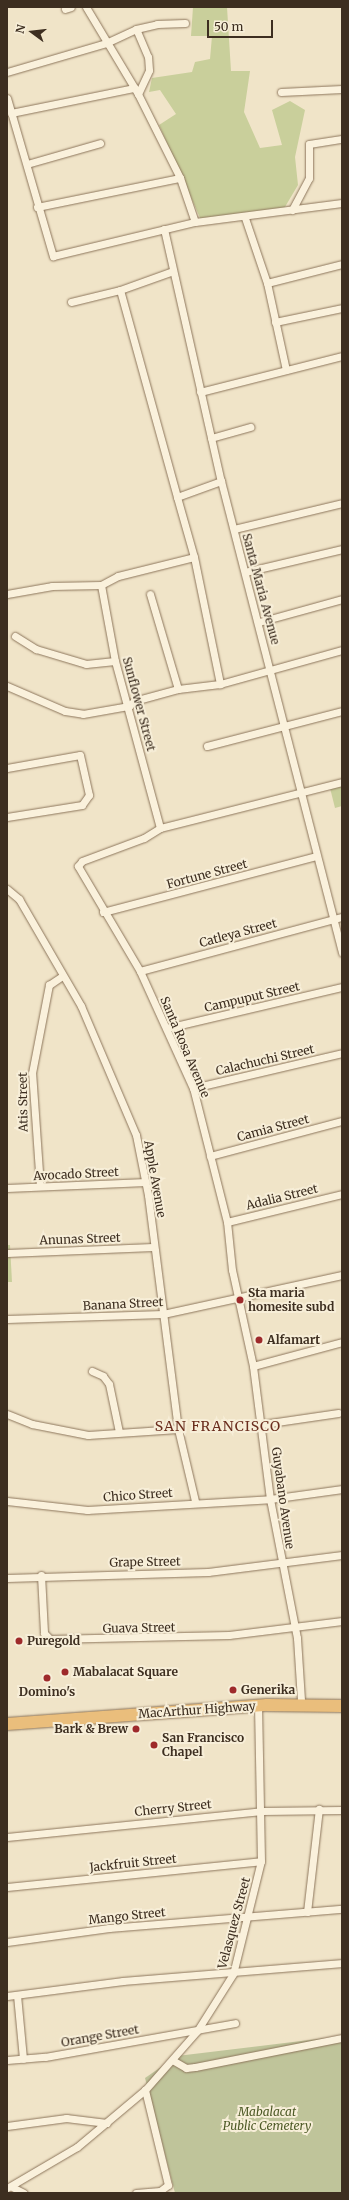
<!DOCTYPE html>
<html>
<head>
<meta charset="utf-8">
<style>
	body { margin:0 }
	#map { position:relative; width:349px; height:2200px; overflow:hidden; background:#f0e4c8; font-family:Merriweather,serif }
	div>[style] { position:absolute }
	[style*='--x'] { left:calc(var(--x)*1px); top:calc(var(--y)*1px); width:calc(var(--w)*1px); rotate:calc(var(--a)*1deg) }
	.green>* { inset:0; background:#c9cf9b }
	.cemetery>* { inset:0; background:#bfc49a }
	.roads { filter:drop-shadow(0 0 1px #8d765c) drop-shadow(0 0 1px #8d765c) }
	.minor>* { height:7px; margin:-3.5px; padding:0 3.5px; transform-origin:3.5px; border-radius:3.5px; background:#faf1dc }
	.trunk>* { height:12px; margin:-6px; padding:0 6px; transform-origin:6px; border-radius:6px; background:#eabe7c }
	.dots>* { width:11px; height:11px; translate:-50% -50%; box-sizing:border-box; border:2px solid #f7eed8; border-radius:50% }
	span { translate:-50% -50%; white-space:nowrap; text-align:center; line-height:1.15; -webkit-text-stroke:4px #f7eed8; paint-order:stroke }
	.street-label { font-size:12px; color:#3d2e20 }
	.poi-label { font-size:12px; color:#3d2e20; font-weight:700 }
	.left { translate:0 -50%; text-align:left }
	.right { translate:-100% -50%; text-align:right }
	.park-label { font-size:12px; color:#4d5a26; font-style:italic }
	.quarter-label { font-size:14px; color:#6b2e1e; letter-spacing:1px }
	.frame { position:absolute; inset:0; border:8px solid #3d2e20; pointer-events:none }
	.north { position:absolute; left:12px; top:12px; width:40px; height:40px; -webkit-text-stroke:3px #f7eed8; paint-order:stroke; rotate:285deg; font-size:11px; font-weight:700; line-height:16px; text-align:center; color:#3d2e20 }
	.north::after { content:''; display:block; margin:auto; width:14px; height:18px; background:#3d2e20; clip-path:polygon(50% 0,100% 100%,50% 72%,0 100%) }
	.scale { position:absolute; left:207px; top:20px; width:66px; height:18px; box-sizing:border-box; border:2px solid #3d2e20; border-top:0; padding-left:5px; font-size:12px; line-height:14px; white-space:nowrap; color:#3d2e20; -webkit-text-stroke:3px #f7eed8; paint-order:stroke }
</style>
</head>
<body>
<div id="map">
	<div class="green">
		<div style="clip-path:polygon(193px 7px,227px 7px,231px 71px,250px 71px,244px 112px,260px 148px,282px 145px,272px 110px,290px 101px,305px 110px,295px 157px,298px 185px,282px 212px,201px 220px,159px 125px,176px 114px,160px 90px,149px 92px,152px 78px,192px 72px,195px 62px,210px 59px,212px 36px,191px 36px)"></div>
		<div style="clip-path:polygon(342px 785px,342px 806px,335px 808px,330px 788px)"></div>
		<div style="clip-path:polygon(7px 1245px,10px 1245px,12px 1282px,7px 1282px)"></div>
	</div>
	<div class="cemetery">
		<div style="clip-path:polygon(342px 2036px,342px 2193px,175px 2193px,145px 2078px,177px 2056px)"></div>
	</div>
	<div class="roads">
		<div class="minor">
			<div style="--x:86;--y:7;--w:101;--a:59.1"></div>
			<div style="--x:138;--y:94;--w:94;--a:63.4"></div>
			<div style="--x:180;--y:178;--w:46;--a:71.2"></div>
			<div style="--x:65;--y:9;--w:6;--a:-18"></div>
			<div style="--x:7;--y:72;--w:103;--a:-16.3"></div>
			<div style="--x:106;--y:43;--w:33;--a:-25"></div>
			<div style="--x:281;--y:92;--w:61;--a:-2.8"></div>
			<div style="--x:138;--y:94;--w:26;--a:-65"></div>
			<div style="--x:149;--y:70;--w:13;--a:-94"></div>
			<div style="--x:148;--y:57;--w:30;--a:-113"></div>
			<div style="--x:136;--y:29;--w:22;--a:-13"></div>
			<div style="--x:157;--y:24;--w:28;--a:-2"></div>
			<div style="--x:7;--y:98;--w:165;--a:73.8"></div>
			<div style="--x:53;--y:256;--w:146;--a:-13.5"></div>
			<div style="--x:195;--y:222;--w:148;--a:-7.4"></div>
			<div style="--x:11;--y:113;--w:126;--a:-11.5"></div>
			<div style="--x:27;--y:164;--w:76;--a:-16"></div>
			<div style="--x:37;--y:207;--w:146;--a:-11.5"></div>
			<div style="--x:292;--y:210;--w:36;--a:-62"></div>
			<div style="--x:309;--y:178;--w:34;--a:-90"></div>
			<div style="--x:309;--y:144;--w:33;--a:-9"></div>
			<div style="--x:245;--y:218;--w:69;--a:71.3"></div>
			<div style="--x:164;--y:229;--w:258;--a:77.3"></div>
			<div style="--x:221;--y:481;--w:487;--a:75.6"></div>
			<div style="--x:120;--y:290;--w:56;--a:-19.7"></div>
			<div style="--x:71;--y:302;--w:50;--a:-13.8"></div>
			<div style="--x:120;--y:290;--w:215;--a:74.6"></div>
			<div style="--x:177;--y:497;--w:47;--a:-20"></div>
			<div style="--x:275;--y:322;--w:68;--a:-11.8"></div>
			<div style="--x:286;--y:370;--w:89;--a:-102.3"></div>
			<div style="--x:267;--y:283;--w:77;--a:-14.2"></div>
			<div style="--x:200;--y:392;--w:146;--a:-14.2"></div>
			<div style="--x:211;--y:438;--w:41;--a:-15.8"></div>
			<div style="--x:177;--y:497;--w:62;--a:74.2"></div>
			<div style="--x:194;--y:557;--w:130;--a:78.4"></div>
			<div style="--x:234;--y:529;--w:111;--a:-13.5"></div>
			<div style="--x:245;--y:572;--w:100;--a:-13.3"></div>
			<div style="--x:101;--y:585;--w:77;--a:79.6"></div>
			<div style="--x:115;--y:661;--w:173;--a:74.9"></div>
			<div style="--x:7;--y:594;--w:46;--a:-10.1"></div>
			<div style="--x:52;--y:586;--w:49;--a:-1.2"></div>
			<div style="--x:101;--y:585;--w:19;--a:-28"></div>
			<div style="--x:118;--y:576;--w:78;--a:-14"></div>
			<div style="--x:150;--y:594;--w:99;--a:73.6"></div>
			<div style="--x:259;--y:622;--w:86;--a:-15.5"></div>
			<div style="--x:15;--y:636;--w:25;--a:32"></div>
			<div style="--x:36;--y:649;--w:52;--a:16.7"></div>
			<div style="--x:86;--y:664;--w:29;--a:-6"></div>
			<div style="--x:7;--y:686;--w:63;--a:23.3"></div>
			<div style="--x:65;--y:711;--w:18;--a:9"></div>
			<div style="--x:83;--y:714;--w:47;--a:-9.9"></div>
			<div style="--x:129;--y:706;--w:7;--a:-45"></div>
			<div style="--x:134;--y:701;--w:46;--a:-15.3"></div>
			<div style="--x:178;--y:689;--w:42;--a:-6.8"></div>
			<div style="--x:220;--y:684;--w:127;--a:-15.6"></div>
			<div style="--x:207;--y:746;--w:139;--a:-14.5"></div>
			<div style="--x:7;--y:768;--w:74;--a:-10.1"></div>
			<div style="--x:80;--y:755;--w:41;--a:77.3"></div>
			<div style="--x:89;--y:795;--w:12;--a:125"></div>
			<div style="--x:82;--y:805;--w:76;--a:170.9"></div>
			<div style="--x:7;--y:889;--w:16;--a:40"></div>
			<div style="--x:19;--y:899;--w:124;--a:59.9"></div>
			<div style="--x:81;--y:1006;--w:140;--a:66.9"></div>
			<div style="--x:136;--y:1135;--w:61;--a:78.7"></div>
			<div style="--x:148;--y:1195;--w:236;--a:82.7"></div>
			<div style="--x:178;--y:1429;--w:74;--a:76.7"></div>
			<div style="--x:103;--y:912;--w:221;--a:-14.7"></div>
			<div style="--x:140;--y:971;--w:209;--a:-15"></div>
			<div style="--x:167;--y:1028;--w:180;--a:-13.2"></div>
			<div style="--x:193;--y:1088;--w:153;--a:-13.2"></div>
			<div style="--x:210;--y:1156;--w:137;--a:-14.9"></div>
			<div style="--x:40;--y:1186;--w:113;--a:-94"></div>
			<div style="--x:32;--y:1073;--w:90;--a:-79.1"></div>
			<div style="--x:49;--y:985;--w:14;--a:-34"></div>
			<div style="--x:7;--y:1188;--w:139;--a:-2.5"></div>
			<div style="--x:227;--y:1222;--w:118;--a:-13.7"></div>
			<div style="--x:7;--y:1253;--w:146;--a:-2.4"></div>
			<div style="--x:7;--y:1319;--w:156;--a:-1.8"></div>
			<div style="--x:163;--y:1314;--w:183;--a:-12.3"></div>
			<div style="--x:253;--y:1366;--w:92;--a:-15.1"></div>
			<div style="--x:92;--y:1371;--w:12;--a:24"></div>
			<div style="--x:103;--y:1376;--w:10;--a:53"></div>
			<div style="--x:109;--y:1384;--w:49;--a:78.2"></div>
			<div style="--x:7;--y:1414;--w:27;--a:22"></div>
			<div style="--x:32;--y:1424;--w:57;--a:11.1"></div>
			<div style="--x:88;--y:1435;--w:90;--a:-3.8"></div>
			<div style="--x:263;--y:1424;--w:76;--a:-8.3"></div>
			<div style="--x:7;--y:1501;--w:81;--a:6.4"></div>
			<div style="--x:87;--y:1510;--w:183;--a:-3.4"></div>
			<div style="--x:270;--y:1499;--w:73;--a:-7.9"></div>
			<div style="--x:41;--y:1575;--w:58;--a:87"></div>
			<div style="--x:44;--y:1633;--w:8;--a:45"></div>
			<div style="--x:50;--y:1639;--w:179;--a:-1.3"></div>
			<div style="--x:229;--y:1635;--w:114;--a:-7.1"></div>
			<div style="--x:7;--y:1578;--w:201;--a:-1.7"></div>
			<div style="--x:208;--y:1572;--w:135;--a:-7.2"></div>
			<div style="--x:301;--y:1700;--w:62;--a:-93.7"></div>
			<div style="--x:297;--y:1638;--w:142;--a:-101"></div>
			<div style="--x:270;--y:1499;--w:134;--a:-97.3"></div>
			<div style="--x:253;--y:1366;--w:98;--a:-102.3"></div>
			<div style="--x:232;--y:1270;--w:48;--a:-95.9"></div>
			<div style="--x:227;--y:1222;--w:138;--a:-104.2"></div>
			<div style="--x:193;--y:1088;--w:128;--a:-114.4"></div>
			<div style="--x:140;--y:971;--w:122;--a:-120.6"></div>
			<div style="--x:78;--y:866;--w:6;--a:-51"></div>
			<div style="--x:82;--y:861;--w:66;--a:-20.4"></div>
			<div style="--x:144;--y:838;--w:19;--a:-32"></div>
			<div style="--x:160;--y:828;--w:188;--a:-14.2"></div>
			<div style="--x:7;--y:1837;--w:256;--a:-5.8"></div>
			<div style="--x:262;--y:1811;--w:80;--a:-0.7"></div>
			<div style="--x:7;--y:1887;--w:255;--a:-5.8"></div>
			<div style="--x:307;--y:1912;--w:104;--a:-83.4"></div>
			<div style="--x:7;--y:1942;--w:103;--a:-7.8"></div>
			<div style="--x:109;--y:1928;--w:234;--a:-4.7"></div>
			<div style="--x:17;--y:1995;--w:64;--a:84.6"></div>
			<div style="--x:7;--y:1996;--w:117;--a:-7.4"></div>
			<div style="--x:123;--y:1981;--w:220;--a:-4.7"></div>
			<div style="--x:7;--y:2060;--w:38;--a:-5"></div>
			<div style="--x:45;--y:2057;--w:193;--a:-10.1"></div>
			<div style="--x:174;--y:2061;--w:14;--a:30"></div>
			<div style="--x:186;--y:2068;--w:9;--a:-6"></div>
			<div style="--x:195;--y:2067;--w:150;--a:-11.2"></div>
			<div style="--x:7;--y:2126;--w:60;--a:-7.7"></div>
			<div style="--x:66;--y:2118;--w:41;--a:7"></div>
			<div style="--x:12;--y:2187;--w:13;--a:27"></div>
			<div style="--x:7;--y:2188;--w:81;--a:-30.4"></div>
			<div style="--x:77;--y:2147;--w:89;--a:-40"></div>
			<div style="--x:145;--y:2090;--w:79;--a:-48.6"></div>
			<div style="--x:197;--y:2031;--w:67;--a:-57.7"></div>
			<div style="--x:233;--y:1974;--w:116;--a:-76.1"></div>
			<div style="--x:261;--y:1861;--w:155;--a:-91.1"></div>
			<div style="--x:136;--y:2193;--w:24;--a:-5"></div>
			<div style="--x:160;--y:2191;--w:10;--a:-37"></div>
			<div style="--x:168;--y:2185;--w:98;--a:-103.6"></div>
		</div>
		<div class="trunk">
			<div style="--x:7;--y:1724;--w:261;--a:-4.2"></div>
			<div style="--x:267;--y:1705;--w:75;--a:0.8"></div>
		</div>
	</div>
	<div class="dots">
		<div style="left:240px;top:1300px;background:#9e2a2b"></div>
		<div style="left:259px;top:1340px;background:#9e2a2b"></div>
		<div style="left:19px;top:1641px;background:#9e2a2b"></div>
		<div style="left:65px;top:1672px;background:#9e2a2b"></div>
		<div style="left:47px;top:1678px;background:#9e2a2b"></div>
		<div style="left:233px;top:1690px;background:#9e2a2b"></div>
		<div style="left:136px;top:1729px;background:#9e2a2b"></div>
		<div style="left:154px;top:1745px;background:#9e2a2b"></div>
	</div>
	<div class="street-label">
		<span style="left:261px;top:589px;rotate:75deg">Santa Maria Avenue</span>
		<span style="left:139px;top:704px;rotate:75deg">Sunflower Street</span>
		<span style="left:207px;top:874px;rotate:-15deg">Fortune Street</span>
		<span style="left:238px;top:933px;rotate:-15deg">Catleya Street</span>
		<span style="left:252px;top:997px;rotate:-13deg">Campuput Street</span>
		<span style="left:185px;top:1047px;rotate:67deg">Santa Rosa Avenue</span>
		<span style="left:265px;top:1060px;rotate:-13deg">Calachuchi Street</span>
		<span style="left:23px;top:1102px;rotate:-91deg">Atis Street</span>
		<span style="left:273px;top:1128px;rotate:-15deg">Camia Street</span>
		<span style="left:76px;top:1174px;rotate:-3deg">Avocado Street</span>
		<span style="left:155px;top:1179px;rotate:80deg">Apple Avenue</span>
		<span style="left:282px;top:1197px;rotate:-14deg">Adalia Street</span>
		<span style="left:80px;top:1239px;rotate:-2deg">Anunas Street</span>
		<span style="left:123px;top:1304px;rotate:-3deg">Banana Street</span>
		<span style="left:138px;top:1495px;rotate:-4deg">Chico Street</span>
		<span style="left:283px;top:1498px;rotate:82deg">Guyabano Avenue</span>
		<span style="left:145px;top:1562px;rotate:-1deg">Grape Street</span>
		<span style="left:139px;top:1628px;rotate:-1deg">Guava Street</span>
		<span style="left:197px;top:1710px;rotate:-4deg">MacArthur Highway</span>
		<span style="left:173px;top:1808px;rotate:-6deg">Cherry Street</span>
		<span style="left:133px;top:1863px;rotate:-6deg">Jackfruit Street</span>
		<span style="left:127px;top:1916px;rotate:-6deg">Mango Street</span>
		<span style="left:234px;top:1923px;rotate:-75deg">Velasquez Street</span>
		<span style="left:100px;top:2036px;rotate:-10deg">Orange Street</span>
	</div>
	<div class="poi-label">
		<span class="left" style="left:248px;top:1300px">Sta maria<br>homesite subd</span>
		<span class="left" style="left:267px;top:1340px">Alfamart</span>
		<span class="left" style="left:27px;top:1641px">Puregold</span>
		<span class="left" style="left:73px;top:1672px">Mabalacat Square</span>
		<span class="left" style="left:241px;top:1690px">Generika</span>
		<span style="left:47px;top:1692px">Domino's</span>
		<span class="right" style="left:128px;top:1729px">Bark &amp; Brew</span>
		<span class="left" style="left:162px;top:1745px">San Francisco<br>Chapel</span>
	</div>
	<div class="park-label">
		<span style="left:267px;top:2119px">Mabalacat<br>Public Cemetery</span>
	</div>
	<div class="quarter-label">
		<span style="left:218px;top:1426px">SAN FRANCISCO</span>
	</div>
	<div class="frame"></div>
	<div class="north">N</div>
	<div class="scale">50 m</div>
</div>
</body>
</html>
